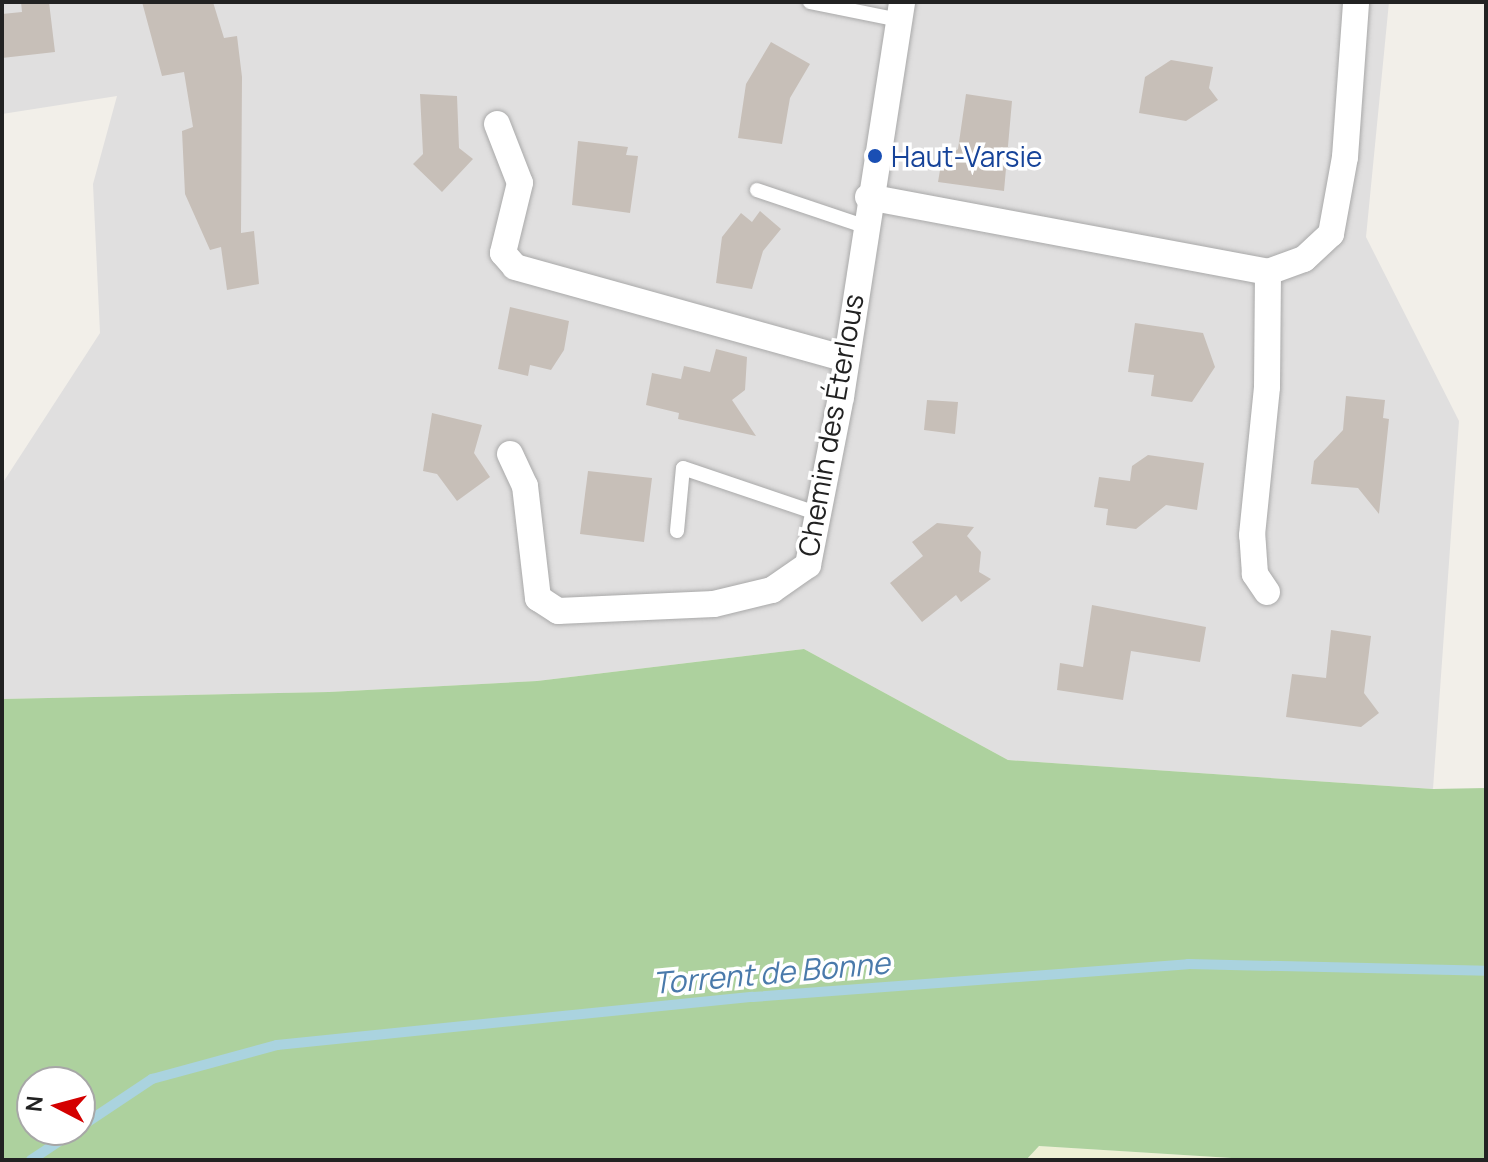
<!DOCTYPE html>
<html>
<head>
<meta charset="utf-8">
<style>
	body { margin:0 }
	#map { position:relative; width:1488px; height:1162px; overflow:hidden; background:#f2efe9; font-family:Manrope,sans-serif }
	div>[style] { position:absolute }
	[style*='--x'] { left:calc(var(--x)*1px); top:calc(var(--y)*1px); width:calc(var(--w)*1px); rotate:calc(var(--a)*1deg) }
	.residential>* { inset:0; background:#e0dfdf }
	.farmland>* { inset:0; background:#eef0d5 }
	.forest>* { inset:0; background:#add19e }
	.stream>* { height:10px; margin:-5px; padding:0 5px; transform-origin:5px; border-radius:5px; background:#aad3df }
	.building>* { inset:0; background:#c7bfb8 }
	.roads { filter:drop-shadow(0 0 2px #a9a9a9) drop-shadow(0 0 2px #a9a9a9) }
	.lane>* { height:14px; margin:-7px; padding:0 7px; transform-origin:7px; border-radius:7px; background:#fff }
	.street>* { height:26px; margin:-13px; padding:0 13px; transform-origin:13px; border-radius:13px; background:#fff }
	.dots>* { width:22px; height:22px; translate:-50% -50%; box-sizing:border-box; border:4px solid #fff; border-radius:50% }
	span { translate:-50% -50%; white-space:nowrap; text-align:center; line-height:1.15; -webkit-text-stroke:7px #fff; paint-order:stroke }
	.transit-label { font-size:28px; color:#164399 }
	.left { translate:0 -50%; text-align:left }
	.street-label { font-size:28px; color:#222 }
	.water-label { font-size:30px; color:#4a7aab; font-style:italic }
	.frame { position:absolute; inset:0; border:4px solid #222; pointer-events:none }
	.north { position:absolute; left:16px; top:1066px; width:80px; height:80px; box-sizing:border-box; background:#fff; border:2px solid #a7a7a7; border-radius:50%; rotate:276deg; font-size:22px; font-weight:700; line-height:32px; text-align:center; color:#222 }
	.north::after { content:''; display:block; margin:auto; width:28px; height:36px; background:#d40000; clip-path:polygon(50% 0,100% 100%,50% 72%,0 100%) }
</style>
</head>
<body>
<div id="map">
	<div class="residential">
		<div style="clip-path:polygon(2px 2px,1389px 2px,1366px 237px,1459px 421px,1433px 789px,1008px 760px,804px 649px,537px 681px,329px 692px,2px 699px,2px 484px,100px 333px,93px 184px,117px 96px,2px 114px)"></div>
	</div>
	<div class="farmland">
		<div style="clip-path:polygon(1039px 1146px,1264px 1160px,1026px 1160px)"></div>
	</div>
	<div class="forest">
		<div style="clip-path:polygon(evenodd,804px 649px,1008px 760px,1433px 789px,1486px 788px,1486px 1160px,1264px 1160px,1039px 1146px,1026px 1160px,2px 1160px,2px 699px,329px 692px,537px 681px,804px 649px,32px 1082px,80px 1082px,80px 1130px,32px 1130px,32px 1082px)"></div>
	</div>
	<div class="stream">
		<div style="--x:80;--y:1127;--w:87;--a:-33.7"></div>
		<div style="--x:152;--y:1079;--w:130;--a:-15.2"></div>
		<div style="--x:277;--y:1045;--w:478;--a:-5.8"></div>
		<div style="--x:753;--y:997;--w:436;--a:-4.3"></div>
		<div style="--x:1188;--y:964;--w:298;--a:1.3"></div>
		<div style="--x:31;--y:1160;--w:54;--a:-33.7"></div>
	</div>
	<div class="building">
		<div style="clip-path:polygon(21px 2px,49px 2px,55px 52px,2px 58px,2px 14px,22px 12px)"></div>
		<div style="clip-path:polygon(142px 2px,213px 2px,224px 38px,237px 36px,242px 77px,241px 233px,254px 231px,259px 284px,227px 290px,221px 247px,210px 250px,185px 194px,182px 131px,193px 127px,184px 72px,162px 76px)"></div>
		<div style="clip-path:polygon(771px 42px,810px 64px,790px 98px,782px 144px,738px 138px,746px 84px)"></div>
		<div style="clip-path:polygon(1171px 60px,1213px 67px,1209px 88px,1218px 100px,1186px 121px,1139px 113px,1145px 77px)"></div>
		<div style="clip-path:polygon(420px 94px,457px 96px,459px 148px,473px 159px,442px 192px,413px 164px,423px 154px)"></div>
		<div style="clip-path:polygon(966px 94px,1012px 101px,1004px 191px,938px 182px,941px 164px,958px 149px)"></div>
		<div style="clip-path:polygon(578px 141px,628px 147px,626px 155px,638px 156px,630px 213px,572px 205px)"></div>
		<div style="clip-path:polygon(760px 211px,781px 229px,763px 251px,752px 289px,716px 283px,722px 237px,741px 213px,752px 222px)"></div>
		<div style="clip-path:polygon(510px 307px,569px 321px,564px 350px,551px 370px,530px 365px,528px 376px,498px 369px)"></div>
		<div style="clip-path:polygon(1135px 323px,1203px 333px,1215px 367px,1192px 402px,1151px 396px,1154px 375px,1128px 372px)"></div>
		<div style="clip-path:polygon(716px 349px,747px 357px,745px 390px,732px 400px,756px 436px,678px 419px,679px 413px,646px 405px,652px 373px,681px 379px,684px 366px,710px 372px)"></div>
		<div style="clip-path:polygon(1346px 396px,1385px 400px,1383px 418px,1389px 419px,1379px 514px,1358px 488px,1311px 484px,1314px 461px,1343px 430px)"></div>
		<div style="clip-path:polygon(927px 400px,958px 402px,955px 434px,924px 430px)"></div>
		<div style="clip-path:polygon(432px 413px,482px 425px,474px 453px,490px 477px,457px 501px,437px 474px,423px 471px)"></div>
		<div style="clip-path:polygon(1148px 455px,1204px 463px,1197px 510px,1166px 505px,1136px 529px,1106px 525px,1108px 509px,1094px 507px,1099px 477px,1130px 481px,1132px 466px)"></div>
		<div style="clip-path:polygon(588px 471px,652px 478px,644px 542px,580px 534px)"></div>
		<div style="clip-path:polygon(937px 523px,974px 527px,967px 536px,981px 552px,979px 572px,991px 579px,961px 602px,956px 595px,922px 622px,890px 583px,923px 556px,912px 542px)"></div>
		<div style="clip-path:polygon(1092px 605px,1206px 627px,1200px 662px,1131px 651px,1123px 700px,1057px 690px,1060px 663px,1083px 667px)"></div>
		<div style="clip-path:polygon(1331px 630px,1371px 636px,1364px 693px,1379px 713px,1361px 727px,1286px 717px,1292px 674px,1326px 678px)"></div>
	</div>
	<div class="roads">
		<div class="lane">
			<div style="--x:810;--y:2;--w:91;--a:11.4"></div>
			<div style="--x:757;--y:190;--w:113;--a:18.6"></div>
			<div style="--x:677;--y:531;--w:63;--a:-84.6"></div>
			<div style="--x:683;--y:468;--w:144;--a:18.7"></div>
		</div>
		<div class="street">
			<div style="--x:497;--y:124;--w:63;--a:68.7"></div>
			<div style="--x:520;--y:183;--w:72;--a:103.7"></div>
			<div style="--x:503;--y:253;--w:18;--a:49"></div>
			<div style="--x:515;--y:267;--w:344;--a:15.5"></div>
			<div style="--x:868;--y:197;--w:407;--a:10.6"></div>
			<div style="--x:1268;--y:272;--w:38;--a:-20"></div>
			<div style="--x:1304;--y:259;--w:37;--a:-43"></div>
			<div style="--x:1331;--y:234;--w:78;--a:-79.7"></div>
			<div style="--x:1345;--y:157;--w:155;--a:-85.9"></div>
			<div style="--x:510;--y:454;--w:35;--a:65"></div>
			<div style="--x:525;--y:486;--w:113;--a:83.4"></div>
			<div style="--x:538;--y:598;--w:24;--a:33"></div>
			<div style="--x:558;--y:611;--w:156;--a:-2.6"></div>
			<div style="--x:714;--y:604;--w:60;--a:-13.6"></div>
			<div style="--x:772;--y:590;--w:44;--a:-34.8"></div>
			<div style="--x:808;--y:565;--w:171;--a:-78.9"></div>
			<div style="--x:841;--y:397;--w:400;--a:-81.2"></div>
			<div style="--x:1267;--y:592;--w:22;--a:-124"></div>
			<div style="--x:1255;--y:574;--w:39;--a:-94"></div>
			<div style="--x:1252;--y:535;--w:149;--a:-84.2"></div>
			<div style="--x:1267;--y:387;--w:115;--a:-89.5"></div>
		</div>
	</div>
	<div class="dots">
		<div style="left:875px;top:156px;background:#1a4fb4"></div>
	</div>
	<div class="transit-label">
		<span class="left" style="left:891px;top:156px">Haut-Varsie</span>
	</div>
	<div class="street-label">
		<span style="left:830px;top:425px;rotate:-80deg">Chemin des Éterlous</span>
	</div>
	<div class="water-label">
		<span style="left:771px;top:973px;rotate:-5deg">Torrent de Bonne</span>
	</div>
	<div class="frame"></div>
	<div class="north">N</div>
</div>
</body>
</html>
